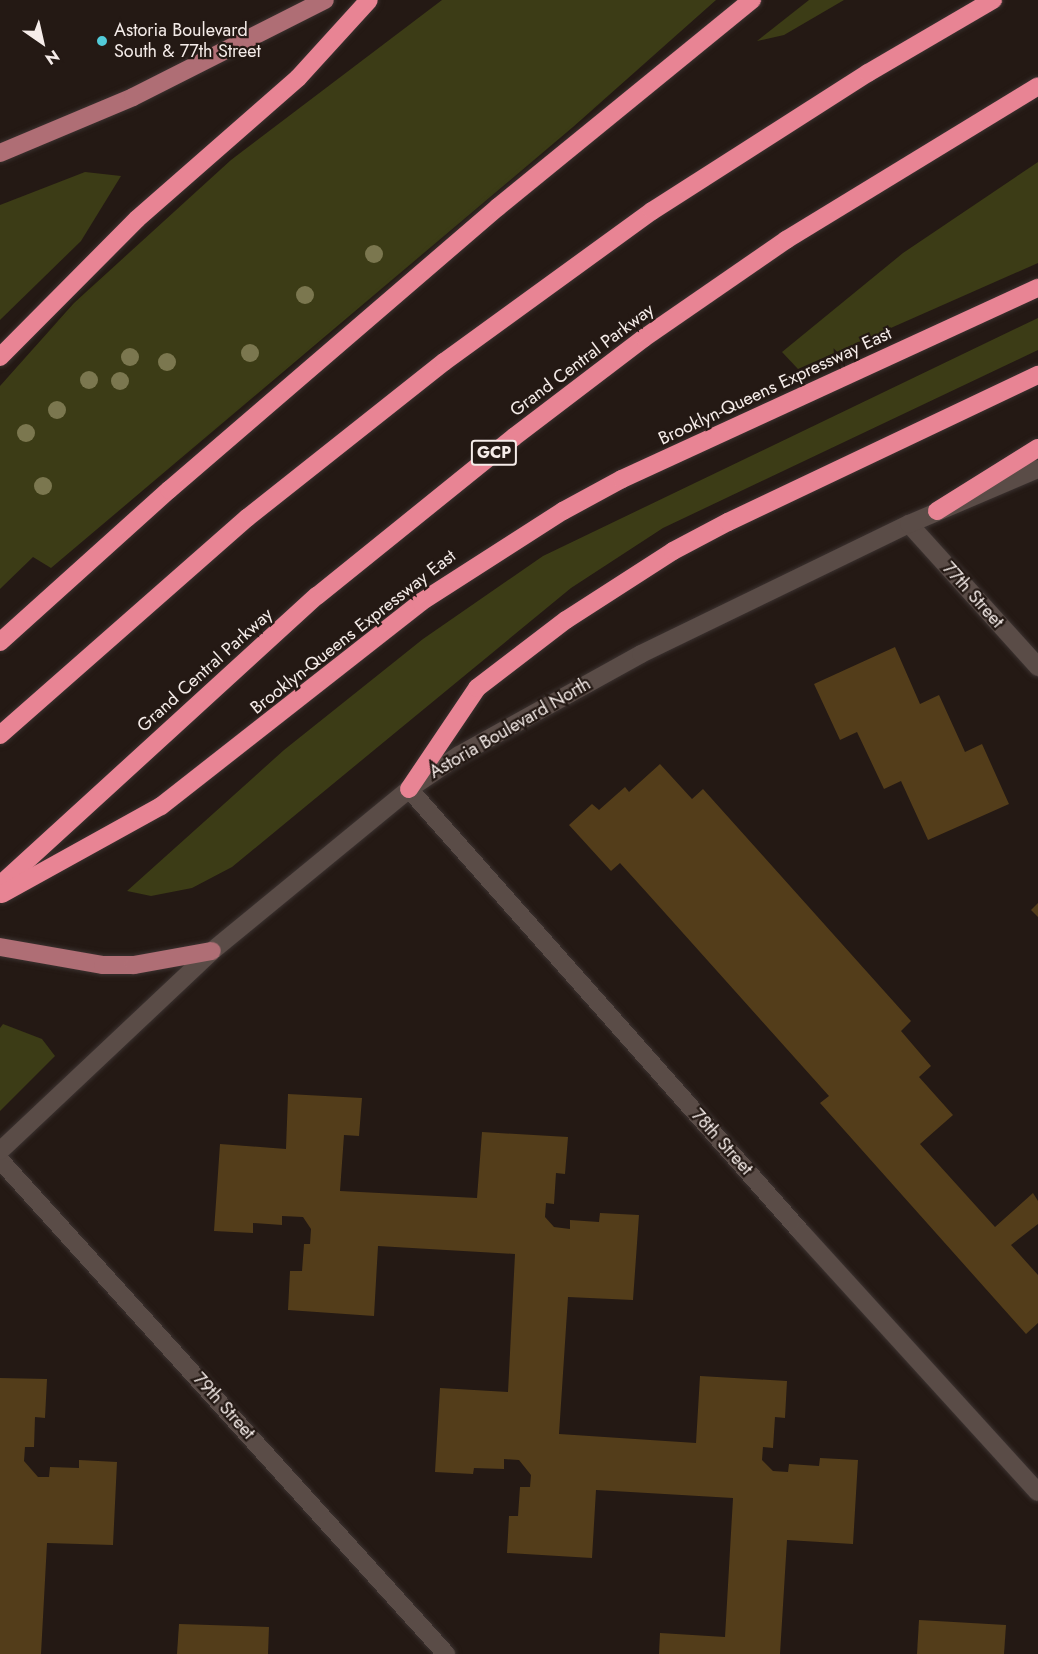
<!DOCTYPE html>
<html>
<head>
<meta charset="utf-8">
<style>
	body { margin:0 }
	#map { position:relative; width:1038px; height:1654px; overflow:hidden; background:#241914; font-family:Jost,sans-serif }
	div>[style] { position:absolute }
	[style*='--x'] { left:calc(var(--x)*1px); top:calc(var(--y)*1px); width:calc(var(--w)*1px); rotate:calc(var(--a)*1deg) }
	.green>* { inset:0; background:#3c3c16 }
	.building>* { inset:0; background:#533d1a }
	.roads { filter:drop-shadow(0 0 2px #3b3230) drop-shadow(0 0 2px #3b3230) }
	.street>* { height:18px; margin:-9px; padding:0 9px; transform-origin:9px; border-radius:9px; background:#5a4c47 }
	.secondary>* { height:18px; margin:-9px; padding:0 9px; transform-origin:9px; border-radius:9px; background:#5a4c47 }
	.primary>* { height:18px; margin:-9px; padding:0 9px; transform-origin:9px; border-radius:9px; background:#af6e75 }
	.highway>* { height:18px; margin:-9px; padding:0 9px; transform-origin:9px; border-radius:9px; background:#e88494 }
	.trees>* { width:18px; height:18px; margin:-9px; border-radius:50%; background:#7b774f }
	.dots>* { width:16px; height:16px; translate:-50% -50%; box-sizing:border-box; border:3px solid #241914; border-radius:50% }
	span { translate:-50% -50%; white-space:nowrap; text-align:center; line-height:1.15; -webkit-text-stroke:4.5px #241914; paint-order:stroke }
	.shield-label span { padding:2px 4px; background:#241914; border:2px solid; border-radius:4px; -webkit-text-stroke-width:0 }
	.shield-label { font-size:16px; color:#f5ece9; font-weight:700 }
	.poi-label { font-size:18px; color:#f5ece9 }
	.left { translate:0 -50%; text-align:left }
	.street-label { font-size:18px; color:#f5ece9 }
	.north { position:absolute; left:12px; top:12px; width:60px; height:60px; -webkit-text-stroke:4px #241914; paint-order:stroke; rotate:146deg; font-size:16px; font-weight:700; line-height:24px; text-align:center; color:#f5ece9 }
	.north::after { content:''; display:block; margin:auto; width:21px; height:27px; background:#f5ece9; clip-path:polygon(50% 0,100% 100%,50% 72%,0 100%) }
</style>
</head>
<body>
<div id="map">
	<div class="green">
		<div style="clip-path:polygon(442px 0,716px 0,573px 127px,51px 568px,33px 557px,0 589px,0 386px,74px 303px,231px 160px)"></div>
		<div style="clip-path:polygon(809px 0,844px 0,784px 35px,757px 41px)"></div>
		<div style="clip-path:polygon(1038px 162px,1038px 263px,798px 369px,782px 352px,903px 253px)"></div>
		<div style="clip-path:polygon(85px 172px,121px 176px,81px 241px,0 320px,0 205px)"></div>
		<div style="clip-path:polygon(1038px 318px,1038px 350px,663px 528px,571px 588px,232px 867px,192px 888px,151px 896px,127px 891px,284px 750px,423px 639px,543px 556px)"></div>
		<div style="clip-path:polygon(3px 1024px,42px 1039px,55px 1056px,0 1111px,0 1028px)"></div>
	</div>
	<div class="building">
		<div style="clip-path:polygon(895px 647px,920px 704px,939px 695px,965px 752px,982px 744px,1009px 804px,928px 840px,901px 781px,884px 789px,857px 732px,840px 740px,814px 684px)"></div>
		<div style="clip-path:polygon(660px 764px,692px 799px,703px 789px,911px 1021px,901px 1031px,931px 1066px,919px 1077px,953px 1115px,920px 1144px,995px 1227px,1033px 1193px,1038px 1201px,1038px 1224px,1011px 1245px,1038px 1275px,1038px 1323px,1026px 1334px,820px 1103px,829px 1096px,648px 894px,620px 863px,611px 871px,569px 825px,592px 804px,599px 810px,625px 787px,629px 792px)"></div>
		<div style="clip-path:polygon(1038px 903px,1038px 917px,1031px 910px)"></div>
		<div style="clip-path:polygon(288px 1094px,362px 1098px,359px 1136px,344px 1135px,340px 1191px,477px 1198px,482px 1132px,568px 1137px,565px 1174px,556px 1173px,554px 1204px,546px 1203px,545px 1217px,554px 1227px,570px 1229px,570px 1220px,599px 1222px,600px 1213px,639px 1215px,633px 1300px,568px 1297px,559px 1434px,696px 1443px,700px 1376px,787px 1381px,785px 1418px,775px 1417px,773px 1448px,763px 1447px,762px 1460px,773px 1471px,788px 1472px,789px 1464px,819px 1466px,820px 1458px,858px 1460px,853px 1544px,787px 1540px,780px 1654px,659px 1654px,660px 1633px,725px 1637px,733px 1498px,596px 1490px,592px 1558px,507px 1553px,509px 1516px,518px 1516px,520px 1487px,530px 1487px,531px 1475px,519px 1460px,504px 1459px,504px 1469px,474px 1468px,473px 1474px,435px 1472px,440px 1388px,508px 1392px,515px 1254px,378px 1246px,374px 1316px,288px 1310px,290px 1271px,302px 1271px,304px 1244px,310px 1244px,311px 1229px,303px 1217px,282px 1216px,282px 1225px,253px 1223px,253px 1233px,214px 1231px,220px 1144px,286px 1149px)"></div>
		<div style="clip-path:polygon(0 1378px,47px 1379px,45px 1418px,35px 1417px,34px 1447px,25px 1447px,24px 1461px,38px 1477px,49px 1477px,50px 1467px,79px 1468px,79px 1460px,117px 1462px,113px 1545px,47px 1543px,41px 1654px,0 1654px)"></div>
		<div style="clip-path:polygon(919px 1620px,1006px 1625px,1004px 1654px,917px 1654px)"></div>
		<div style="clip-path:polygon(179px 1624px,269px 1627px,268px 1654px,177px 1654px)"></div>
	</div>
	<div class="roads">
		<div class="street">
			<div style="--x:909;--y:524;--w:193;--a:47.9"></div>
			<div style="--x:409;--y:789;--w:593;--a:48.49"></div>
			<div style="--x:802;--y:1233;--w:350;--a:47.7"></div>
			<div style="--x:0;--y:1160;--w:666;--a:47.92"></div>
		</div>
		<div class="secondary">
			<div style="--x:0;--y:1151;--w:291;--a:-43.3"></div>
			<div style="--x:212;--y:951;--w:255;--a:-39.4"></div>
			<div style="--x:409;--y:789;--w:60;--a:-34.2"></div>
			<div style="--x:459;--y:755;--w:208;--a:-29"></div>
			<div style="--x:641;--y:654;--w:298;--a:-25.9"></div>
			<div style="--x:909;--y:524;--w:140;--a:-23.1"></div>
		</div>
		<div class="primary">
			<div style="--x:0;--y:153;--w:144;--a:-22.8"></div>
			<div style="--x:133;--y:97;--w:215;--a:-26.8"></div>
			<div style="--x:0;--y:947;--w:105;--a:9.9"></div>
			<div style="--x:103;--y:965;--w:31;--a:0"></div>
			<div style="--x:134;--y:965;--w:79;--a:-10.2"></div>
		</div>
		<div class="highway">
			<div style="--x:0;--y:357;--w:194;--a:-45.2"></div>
			<div style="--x:137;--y:219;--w:214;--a:-41.2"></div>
			<div style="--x:298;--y:78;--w:105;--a:-47.7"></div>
			<div style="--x:937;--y:511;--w:119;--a:-32"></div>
			<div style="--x:0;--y:642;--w:227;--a:-42"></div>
			<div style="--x:169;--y:490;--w:434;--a:-40.7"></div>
			<div style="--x:498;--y:207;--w:328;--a:-39.2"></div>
			<div style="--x:0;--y:735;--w:329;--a:-41.3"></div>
			<div style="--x:247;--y:518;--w:251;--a:-38.4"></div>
			<div style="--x:444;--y:362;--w:257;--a:-36"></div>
			<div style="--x:652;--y:211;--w:256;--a:-32.6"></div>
			<div style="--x:868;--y:73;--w:145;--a:-30.3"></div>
			<div style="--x:409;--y:789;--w:122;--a:-56"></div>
			<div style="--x:477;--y:688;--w:112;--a:-37.4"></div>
			<div style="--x:566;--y:620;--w:127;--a:-32.8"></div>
			<div style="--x:673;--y:551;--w:62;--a:-27.8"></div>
			<div style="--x:728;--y:522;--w:343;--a:-25.4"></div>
			<div style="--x:0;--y:885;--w:429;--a:-42.4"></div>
			<div style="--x:317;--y:596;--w:253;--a:-38.9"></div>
			<div style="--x:514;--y:437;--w:163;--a:-37.3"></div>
			<div style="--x:644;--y:338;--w:173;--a:-34.6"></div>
			<div style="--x:786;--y:240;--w:295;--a:-31.4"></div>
			<div style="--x:2;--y:894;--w:182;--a:-29"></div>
			<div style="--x:161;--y:806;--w:330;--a:-38.1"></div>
			<div style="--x:421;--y:602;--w:169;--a:-32.7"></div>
			<div style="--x:563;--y:511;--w:67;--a:-28.5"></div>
			<div style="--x:622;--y:479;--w:458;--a:-24.7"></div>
		</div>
	</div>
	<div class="trees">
		<div style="left:374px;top:254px"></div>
		<div style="left:305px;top:295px"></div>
		<div style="left:250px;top:353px"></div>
		<div style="left:130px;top:357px"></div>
		<div style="left:167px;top:362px"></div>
		<div style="left:89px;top:380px"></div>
		<div style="left:120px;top:381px"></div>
		<div style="left:57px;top:410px"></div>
		<div style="left:26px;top:433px"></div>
		<div style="left:43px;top:486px"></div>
	</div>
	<div class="dots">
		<div style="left:102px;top:41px;background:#52cbd9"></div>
	</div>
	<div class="shield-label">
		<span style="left:494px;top:453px">GCP</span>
	</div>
	<div class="poi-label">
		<span class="left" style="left:114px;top:41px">Astoria Boulevard<br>South &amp; 77th Street</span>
	</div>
	<div class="street-label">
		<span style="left:582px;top:360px;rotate:-37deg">Grand Central Parkway</span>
		<span style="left:775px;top:386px;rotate:-25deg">Brooklyn-Queens Expressway East</span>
		<span style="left:973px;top:595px;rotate:48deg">77th Street</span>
		<span style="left:353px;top:632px;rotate:-38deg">Brooklyn-Queens Expressway East</span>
		<span style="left:205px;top:670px;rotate:-42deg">Grand Central Parkway</span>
		<span style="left:510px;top:728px;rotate:-30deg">Astoria Boulevard North</span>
		<span style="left:722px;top:1142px;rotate:48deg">78th Street</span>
		<span style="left:224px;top:1406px;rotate:48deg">79th Street</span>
	</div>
	<div class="north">N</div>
</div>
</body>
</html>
